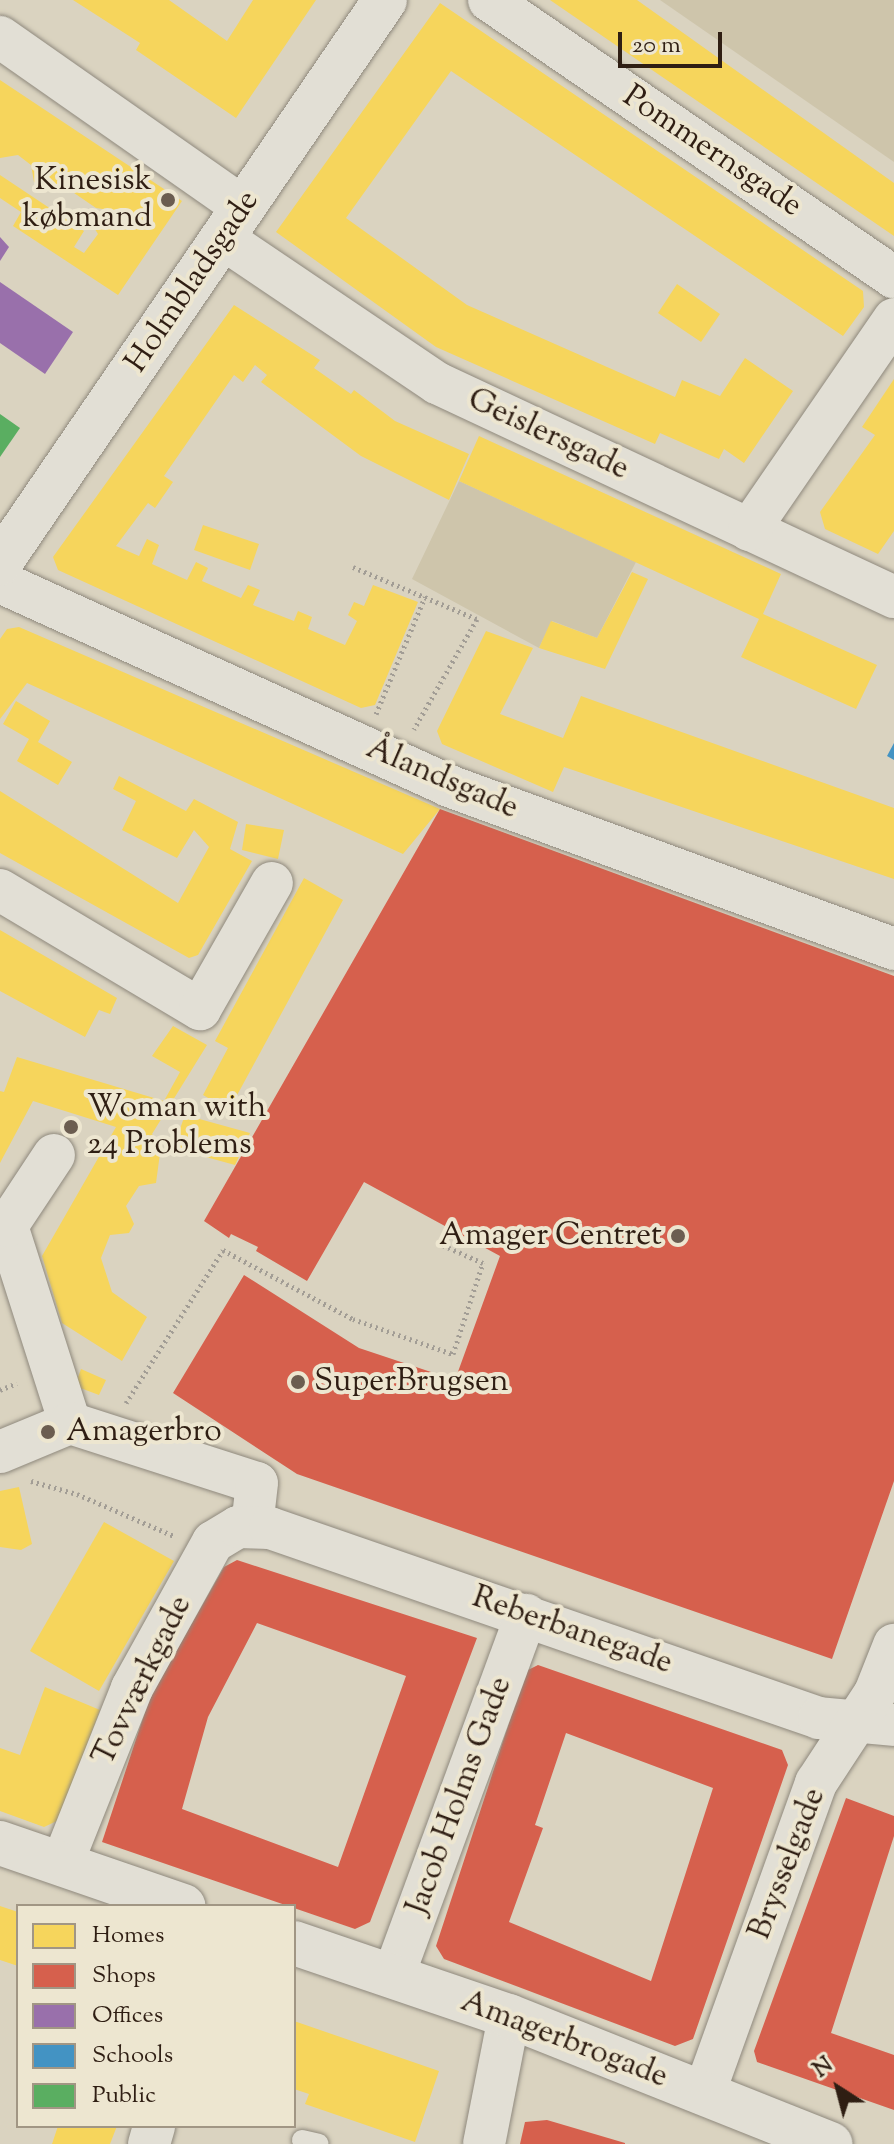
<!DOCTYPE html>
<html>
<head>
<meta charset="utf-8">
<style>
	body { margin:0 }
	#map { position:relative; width:894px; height:2144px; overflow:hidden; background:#dad3c0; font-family:"Sorts Mill Goudy",serif }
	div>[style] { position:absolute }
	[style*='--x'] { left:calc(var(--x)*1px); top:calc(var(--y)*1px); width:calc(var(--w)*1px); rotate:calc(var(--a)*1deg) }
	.green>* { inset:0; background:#cec5ab }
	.homes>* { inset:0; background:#f6d55c }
	.shops>* { inset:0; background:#d6604d }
	.offices>* { inset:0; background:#9970ab }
	.schools>* { inset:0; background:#4393c3 }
	.public>* { inset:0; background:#5aae61 }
	.path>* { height:5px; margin-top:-2.5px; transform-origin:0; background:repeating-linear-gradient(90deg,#a29d95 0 2px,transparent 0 6px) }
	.roads { filter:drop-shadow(0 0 2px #8f897d) drop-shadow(0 0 2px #8f897d) }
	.lane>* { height:20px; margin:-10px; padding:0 10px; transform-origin:10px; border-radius:10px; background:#e2dfd5 }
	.street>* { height:42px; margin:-21px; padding:0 21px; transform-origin:21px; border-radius:21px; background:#e2dfd5 }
	.secondary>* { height:44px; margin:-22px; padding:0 22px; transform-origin:22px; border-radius:22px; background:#e2dfd5 }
	.dots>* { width:22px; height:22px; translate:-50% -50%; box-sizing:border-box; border:4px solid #ede6d0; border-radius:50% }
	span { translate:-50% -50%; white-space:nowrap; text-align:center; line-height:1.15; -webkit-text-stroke:8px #ede6d0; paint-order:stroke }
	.street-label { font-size:32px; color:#2f1e13 }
	.poi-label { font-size:32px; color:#2f1e13 }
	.right { translate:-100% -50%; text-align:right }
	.left { translate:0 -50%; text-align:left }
	.legend { position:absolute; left:16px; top:1904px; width:280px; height:224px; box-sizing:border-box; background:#ede6d0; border:2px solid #a19684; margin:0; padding:10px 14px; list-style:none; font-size:24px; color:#2f1e13 }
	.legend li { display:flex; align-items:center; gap:16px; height:40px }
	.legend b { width:40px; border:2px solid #a19684 }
	.north { position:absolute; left:798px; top:2048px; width:80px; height:80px; -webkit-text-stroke:6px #ede6d0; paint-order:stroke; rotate:324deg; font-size:22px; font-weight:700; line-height:32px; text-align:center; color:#2f1e13 }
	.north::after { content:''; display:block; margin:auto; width:28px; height:36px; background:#2f1e13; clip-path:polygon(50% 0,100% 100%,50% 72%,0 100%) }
	.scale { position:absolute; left:618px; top:32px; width:104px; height:36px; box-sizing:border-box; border:4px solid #2f1e13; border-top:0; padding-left:10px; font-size:24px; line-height:28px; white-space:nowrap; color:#2f1e13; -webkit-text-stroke:6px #ede6d0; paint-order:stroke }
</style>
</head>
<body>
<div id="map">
	<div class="green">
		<div style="clip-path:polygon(660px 0,894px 0,894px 162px)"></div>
		<div style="clip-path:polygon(459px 481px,636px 562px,597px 638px,552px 621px,539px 648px,412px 579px)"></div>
	</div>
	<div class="homes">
		<div style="clip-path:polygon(73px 0,169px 0,227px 41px,253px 0,316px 0,236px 118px,136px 50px,140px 43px)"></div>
		<div style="clip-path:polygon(550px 0,637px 0,894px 183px,894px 236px)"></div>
		<div style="clip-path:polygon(440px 3px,863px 291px,864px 307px,843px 336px,451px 71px,346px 218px,467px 305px,675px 397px,682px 380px,720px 396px,745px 358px,793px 391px,744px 463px,724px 449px,719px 459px,660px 433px,655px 444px,436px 347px,276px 232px)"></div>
		<div style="clip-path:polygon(0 80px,182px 201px,118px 295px,13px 226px,21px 212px,0 198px,0 175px,84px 231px,74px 247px,84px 253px,98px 234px,93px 226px,106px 221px,109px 210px,96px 208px,61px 184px,44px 188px,34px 182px,31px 165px,18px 155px,0 158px)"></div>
		<div style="clip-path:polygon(677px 284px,720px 314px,701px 342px,658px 313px)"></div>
		<div style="clip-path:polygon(234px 305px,320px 360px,314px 368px,351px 394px,354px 390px,395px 421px,469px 454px,449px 500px,361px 456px,261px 382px,267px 375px,255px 365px,243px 382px,234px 375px,164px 476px,173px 482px,155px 508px,148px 503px,116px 546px,139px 556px,147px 539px,159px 545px,152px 564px,187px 580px,196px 562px,208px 568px,202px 581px,241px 598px,248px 585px,260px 590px,253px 605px,294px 621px,298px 611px,312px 617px,308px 629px,345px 645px,357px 621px,348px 615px,354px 602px,364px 606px,373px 585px,418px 602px,375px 705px,361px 708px,58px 570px,53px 557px)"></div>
		<div style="clip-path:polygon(894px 379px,894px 531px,878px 554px,825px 529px,820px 512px,875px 435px,862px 427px)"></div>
		<div style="clip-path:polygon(479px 436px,781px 574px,763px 614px,877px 665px,856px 709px,741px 657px,759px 619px,459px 481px)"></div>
		<div style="clip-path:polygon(203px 525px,259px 544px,250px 570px,194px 550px)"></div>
		<div style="clip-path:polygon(632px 572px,648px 579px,605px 669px,539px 648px,551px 621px,597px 638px)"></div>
		<div style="clip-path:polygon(19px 627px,440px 809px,403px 854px,27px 683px,0 719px,0 639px,7px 629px)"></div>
		<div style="clip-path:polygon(486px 631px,533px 648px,500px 714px,563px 738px,581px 696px,894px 808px,894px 879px,564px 767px,553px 792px,442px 744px,437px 731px)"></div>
		<div style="clip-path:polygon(16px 701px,50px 721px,38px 742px,72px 762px,58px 785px,17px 761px,29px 739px,3px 724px)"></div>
		<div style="clip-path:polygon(119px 776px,186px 811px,194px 799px,238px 822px,230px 849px,252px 861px,198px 955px,189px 958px,0 853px,0 791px,178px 903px,209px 847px,194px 830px,177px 858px,122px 830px,136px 801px,113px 789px)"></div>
		<div style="clip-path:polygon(246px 824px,284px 830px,278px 859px,242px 850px)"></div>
		<div style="clip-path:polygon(304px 878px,343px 900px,229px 1110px,203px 1095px,228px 1048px,215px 1041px)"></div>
		<div style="clip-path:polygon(0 930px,117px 998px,110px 1014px,99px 1010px,85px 1037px,0 991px)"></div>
		<div style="clip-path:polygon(173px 1026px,207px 1045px,152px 1134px,161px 1146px,156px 1183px,139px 1186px,126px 1206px,134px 1224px,129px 1233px,110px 1235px,101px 1258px,112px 1292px,147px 1317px,122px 1361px,62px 1323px,42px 1256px,116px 1127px,33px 1101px,0 1163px,0 1091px,4px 1092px,17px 1057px,164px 1101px,180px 1072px,152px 1056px)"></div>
		<div style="clip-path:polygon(185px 1115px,250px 1133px,235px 1165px,173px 1148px)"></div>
		<div style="clip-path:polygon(81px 1369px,106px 1380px,99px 1395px,75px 1386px)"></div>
		<div style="clip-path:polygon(19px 1487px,32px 1544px,21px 1550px,0 1547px,0 1491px)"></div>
		<div style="clip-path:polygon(104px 1522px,174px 1561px,99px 1691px,30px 1651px)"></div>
		<div style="clip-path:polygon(45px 1687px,100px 1710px,59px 1820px,44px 1827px,0 1811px,0 1748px,20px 1755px)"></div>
		<div style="clip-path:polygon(0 1906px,18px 1912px,18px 1966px,0 1960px)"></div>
		<div style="clip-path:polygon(294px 2021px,439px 2071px,415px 2142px,305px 2104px,309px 2094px,294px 2089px)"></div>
		<div style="clip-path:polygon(58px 2126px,117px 2126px,110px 2144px,52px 2144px)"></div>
	</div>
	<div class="shops">
		<div style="clip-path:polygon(440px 809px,894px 976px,894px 1481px,832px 1659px,297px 1474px,173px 1393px,244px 1275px,359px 1348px,455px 1380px,500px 1256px,364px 1182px,307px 1281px,256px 1251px,258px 1247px,231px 1234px,229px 1238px,204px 1221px)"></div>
		<div style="clip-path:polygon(evenodd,237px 1560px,477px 1638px,370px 1922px,355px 1929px,102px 1842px,150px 1697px,224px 1567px,237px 1560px,257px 1623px,406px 1676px,338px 1867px,182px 1809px,208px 1717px,257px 1623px)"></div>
		<div style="clip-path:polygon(evenodd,538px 1665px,782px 1750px,788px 1765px,693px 2039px,675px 2046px,444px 1959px,436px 1946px,526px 1671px,538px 1665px,566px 1733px,713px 1788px,651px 1981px,509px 1922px,543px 1828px,535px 1825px,566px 1733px)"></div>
		<div style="clip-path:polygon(846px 1798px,894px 1816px,894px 1836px,831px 2033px,894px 2055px,894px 2110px,757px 2062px,754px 2051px)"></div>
		<div style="clip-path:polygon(547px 2120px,625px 2143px,625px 2144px,520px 2144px,525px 2122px)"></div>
	</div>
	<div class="offices">
		<div style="clip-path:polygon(0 237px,9px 247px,0 261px)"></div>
		<div style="clip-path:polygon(0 282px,73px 332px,45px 374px,0 343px)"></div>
	</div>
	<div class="schools">
		<div style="clip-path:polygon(894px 743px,894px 760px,887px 756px)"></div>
	</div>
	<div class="public">
		<div style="clip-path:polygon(0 414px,20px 428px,0 457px)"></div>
	</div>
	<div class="path">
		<div style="--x:353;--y:567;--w:134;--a:22.8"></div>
		<div style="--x:477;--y:619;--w:127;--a:119.8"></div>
		<div style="--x:376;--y:714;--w:127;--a:-67.3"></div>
		<div style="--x:0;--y:1390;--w:18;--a:-22"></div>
		<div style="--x:126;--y:1403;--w:181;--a:-57.6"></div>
		<div style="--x:223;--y:1250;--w:147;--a:28"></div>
		<div style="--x:353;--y:1319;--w:106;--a:19.3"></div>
		<div style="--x:453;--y:1354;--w:96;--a:-71.8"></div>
		<div style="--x:483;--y:1263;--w:51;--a:-155.9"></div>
		<div style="--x:31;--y:1481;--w:48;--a:15.8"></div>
		<div style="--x:77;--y:1494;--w:106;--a:23.4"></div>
	</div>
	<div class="roads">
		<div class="lane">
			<div style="--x:302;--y:2140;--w:17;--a:13"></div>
		</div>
		<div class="street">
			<div style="--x:489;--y:0;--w:491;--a:34.4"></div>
			<div style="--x:0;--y:37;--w:297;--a:35"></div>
			<div style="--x:222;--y:238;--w:259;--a:34"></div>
			<div style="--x:437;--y:383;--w:505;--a:25.09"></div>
			<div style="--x:749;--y:530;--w:256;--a:-55.5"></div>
			<div style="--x:0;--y:582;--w:493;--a:24.4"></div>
			<div style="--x:449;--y:786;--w:474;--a:20.1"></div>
			<div style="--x:0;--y:890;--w:233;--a:30.8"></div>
			<div style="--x:200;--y:1009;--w:145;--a:-60.3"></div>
			<div style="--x:7;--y:1226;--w:207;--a:72.3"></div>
			<div style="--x:0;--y:1228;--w:7;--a:-16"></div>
			<div style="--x:7;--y:1226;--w:85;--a:-56.5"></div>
			<div style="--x:0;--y:1452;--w:76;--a:-22.5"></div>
			<div style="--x:70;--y:1423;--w:196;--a:17.8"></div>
			<div style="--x:257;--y:1483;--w:43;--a:96.6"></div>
			<div style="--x:62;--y:1864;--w:189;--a:-68.3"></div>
			<div style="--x:132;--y:1688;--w:167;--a:-61"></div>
			<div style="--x:213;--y:1542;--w:29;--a:-31"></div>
			<div style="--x:238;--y:1527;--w:32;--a:2"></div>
			<div style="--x:270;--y:1528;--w:581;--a:19.09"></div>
			<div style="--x:819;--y:1718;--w:75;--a:5.3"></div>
			<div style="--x:393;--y:1977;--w:386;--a:-69.8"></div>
			<div style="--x:704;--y:2094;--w:331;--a:-70.2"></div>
			<div style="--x:816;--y:1783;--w:108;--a:-56.8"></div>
			<div style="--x:875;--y:1693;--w:52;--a:-68.4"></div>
			<div style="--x:149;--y:2144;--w:19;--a:-74"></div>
			<div style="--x:484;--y:2144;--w:130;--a:-78.9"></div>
		</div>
		<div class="secondary">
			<div style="--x:0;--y:563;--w:682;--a:-55.63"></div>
			<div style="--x:0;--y:1843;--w:194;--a:19"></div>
			<div style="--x:294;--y:1943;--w:227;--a:18.8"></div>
			<div style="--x:509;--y:2016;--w:346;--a:21.7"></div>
		</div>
	</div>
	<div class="dots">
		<div style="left:168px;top:200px;background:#6b5d50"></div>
		<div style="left:71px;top:1127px;background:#6b5d50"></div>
		<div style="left:678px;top:1236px;background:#6b5d50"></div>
		<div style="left:298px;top:1382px;background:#6b5d50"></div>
		<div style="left:48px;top:1432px;background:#6b5d50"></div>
	</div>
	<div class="street-label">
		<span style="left:712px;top:152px;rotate:34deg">Pommernsgade</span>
		<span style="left:193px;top:282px;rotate:-56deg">Holmbladsgade</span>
		<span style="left:548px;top:435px;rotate:25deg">Geislersgade</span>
		<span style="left:442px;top:779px;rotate:23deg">Ålandsgade</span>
		<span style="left:572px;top:1631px;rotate:19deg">Reberbanegade</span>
		<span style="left:143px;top:1681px;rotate:-64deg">Tovværkgade</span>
		<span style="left:460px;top:1796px;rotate:-70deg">Jacob Holms Gade</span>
		<span style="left:788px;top:1864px;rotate:-69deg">Brysselgade</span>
		<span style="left:564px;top:2040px;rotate:21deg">Amagerbrogade</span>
	</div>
	<div class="poi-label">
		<span class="right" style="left:152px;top:200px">Kinesisk<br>købmand</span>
		<span class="left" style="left:87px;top:1127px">Woman with<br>24 Problems</span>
		<span class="right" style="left:662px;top:1236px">Amager Centret</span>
		<span class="left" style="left:314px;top:1382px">SuperBrugsen</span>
		<span class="left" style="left:66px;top:1432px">Amagerbro</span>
	</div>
	<ul class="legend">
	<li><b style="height:22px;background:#f6d55c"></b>Homes</li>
	<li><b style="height:22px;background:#d6604d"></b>Shops</li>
	<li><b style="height:22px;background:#9970ab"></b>Offices</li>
	<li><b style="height:22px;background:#4393c3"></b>Schools</li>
	<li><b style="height:22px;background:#5aae61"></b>Public</li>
	</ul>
	<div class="north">N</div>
	<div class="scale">20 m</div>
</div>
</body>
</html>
